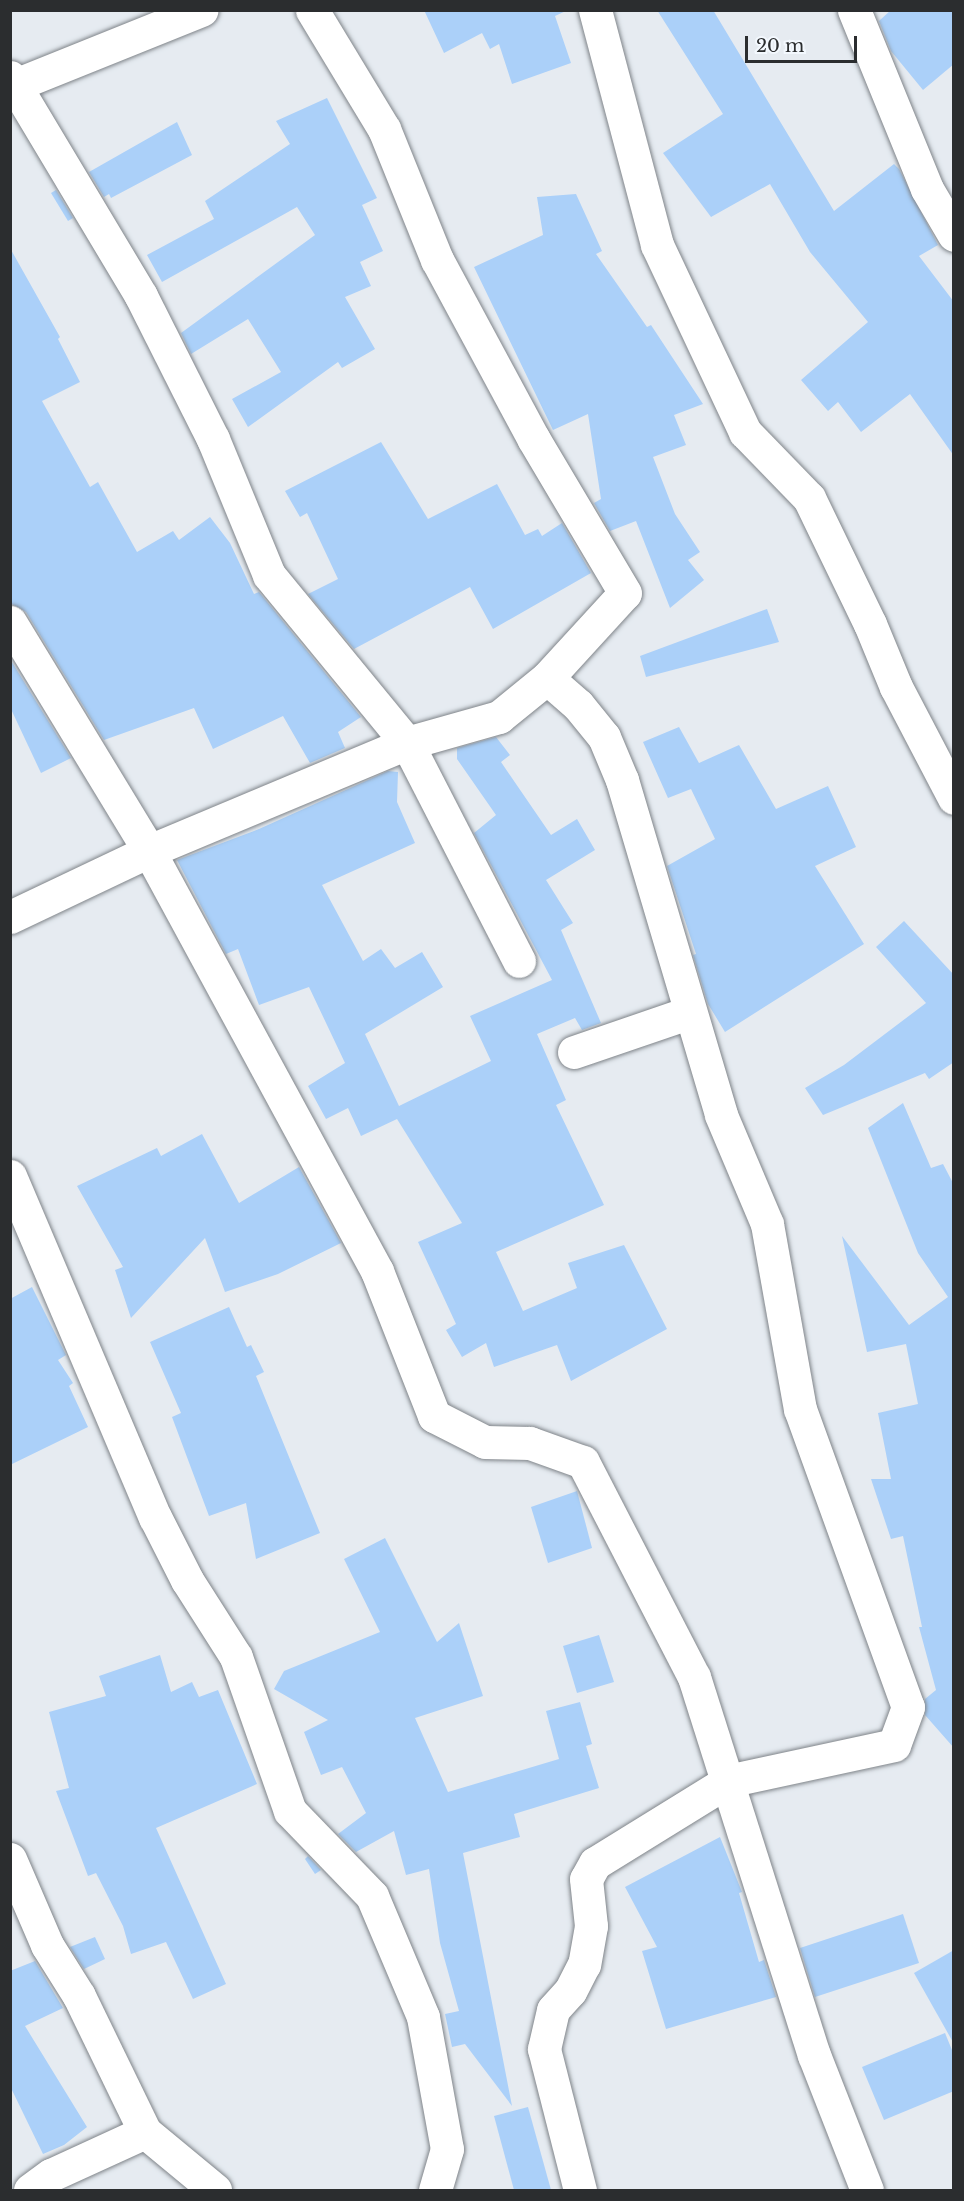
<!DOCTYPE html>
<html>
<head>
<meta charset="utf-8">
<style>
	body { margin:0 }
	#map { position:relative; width:964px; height:2201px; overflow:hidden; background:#e6ebf1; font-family:"Libre Baskerville",serif }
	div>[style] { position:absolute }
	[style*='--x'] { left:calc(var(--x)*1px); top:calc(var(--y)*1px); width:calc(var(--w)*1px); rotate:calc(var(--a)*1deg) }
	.building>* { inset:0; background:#abd0f9 }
	.roads { filter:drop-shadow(0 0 2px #7f8489) drop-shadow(0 0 2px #7f8489) }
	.minor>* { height:33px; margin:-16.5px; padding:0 16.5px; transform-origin:16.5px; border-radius:16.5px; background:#fff }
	span { translate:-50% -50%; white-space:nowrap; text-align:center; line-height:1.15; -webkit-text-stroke:6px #f3f8fe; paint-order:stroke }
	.frame { position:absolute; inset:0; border:12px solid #2b2d2f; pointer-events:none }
	.scale { position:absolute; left:745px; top:36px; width:112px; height:27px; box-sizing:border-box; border:3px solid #2b2d2f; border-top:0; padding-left:8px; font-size:18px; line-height:21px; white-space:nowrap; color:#2b2d2f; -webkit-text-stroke:4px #f3f8fe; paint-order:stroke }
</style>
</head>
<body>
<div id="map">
	<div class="building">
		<div style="clip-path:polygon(424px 10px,568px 10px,555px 16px,571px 63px,512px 84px,499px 44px,490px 49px,482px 33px,444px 53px)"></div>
		<div style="clip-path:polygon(657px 10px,713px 10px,834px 211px,894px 164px,899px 169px,938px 245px,919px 256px,954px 302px,954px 456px,910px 394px,861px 432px,838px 402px,828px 411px,801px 380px,868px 322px,810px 252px,770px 184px,711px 217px,663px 153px,723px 114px)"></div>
		<div style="clip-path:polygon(891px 10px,954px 10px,954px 64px,923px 90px,891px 51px,879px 21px)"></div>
		<div style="clip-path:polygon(327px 98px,377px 198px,362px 205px,383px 251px,360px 262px,371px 286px,345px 297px,375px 349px,342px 368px,338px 362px,248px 427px,232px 399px,281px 372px,248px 319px,191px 354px,181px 333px,315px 235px,297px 207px,162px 282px,147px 255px,214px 219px,205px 201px,290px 144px,276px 121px)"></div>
		<div style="clip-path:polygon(177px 122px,192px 155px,111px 198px,109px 194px,104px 197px,89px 172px)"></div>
		<div style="clip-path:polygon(56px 190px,73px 218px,68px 221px,51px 193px)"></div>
		<div style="clip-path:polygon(576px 194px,602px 251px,596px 254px,647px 327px,651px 325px,703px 404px,674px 415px,686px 445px,653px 457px,675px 514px,700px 552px,688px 560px,704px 580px,670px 608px,636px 521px,610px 531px,594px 503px,601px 499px,588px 414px,553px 430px,474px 267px,543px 235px,537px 197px)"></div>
		<div style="clip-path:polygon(10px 248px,60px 337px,58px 339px,80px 382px,42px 401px,90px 487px,98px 482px,137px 552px,173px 531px,179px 540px,210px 517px,230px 543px,254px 594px,259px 592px,361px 717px,338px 732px,345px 748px,310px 763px,283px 716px,213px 749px,194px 708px,104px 740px,26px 612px,10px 603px)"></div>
		<div style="clip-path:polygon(381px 442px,428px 519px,497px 484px,525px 535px,538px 529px,542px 536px,562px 523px,591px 573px,493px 629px,470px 587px,354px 649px,308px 594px,338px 579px,307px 513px,300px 517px,285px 491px)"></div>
		<div style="clip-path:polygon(767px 609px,779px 642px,646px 677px,640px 656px)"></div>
		<div style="clip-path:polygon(10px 659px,71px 758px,41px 773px,10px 707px)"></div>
		<div style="clip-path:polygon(679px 727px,699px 763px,739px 745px,776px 809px,828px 786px,856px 847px,815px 866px,864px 944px,725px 1032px,708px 1004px,693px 955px,696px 954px,667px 866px,715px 839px,691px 789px,668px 798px,643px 742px)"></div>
		<div style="clip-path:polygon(496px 737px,510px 755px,501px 762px,551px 835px,577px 819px,595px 850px,546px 880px,573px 923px,561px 930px,601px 1023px,582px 1030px,575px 1018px,537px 1034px,566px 1100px,556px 1105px,604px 1205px,496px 1252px,523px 1311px,577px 1288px,568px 1263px,624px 1245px,667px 1329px,571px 1381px,557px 1345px,494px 1367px,486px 1343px,462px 1357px,446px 1330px,456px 1324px,418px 1242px,462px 1223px,397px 1119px,361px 1136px,348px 1108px,326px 1119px,308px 1086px,345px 1063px,309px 987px,259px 1005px,238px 949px,226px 954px,177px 860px,259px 829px,388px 771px,398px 772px,397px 802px,415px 843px,322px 885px,363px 961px,381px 949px,395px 968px,422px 952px,443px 987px,365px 1034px,399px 1106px,491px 1061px,470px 1016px,552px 980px,474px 833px,496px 815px,457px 759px,457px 748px)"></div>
		<div style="clip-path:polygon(904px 921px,954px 975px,954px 1062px,929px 1079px,925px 1073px,823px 1115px,805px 1088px,844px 1065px,926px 1003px,876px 947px)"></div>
		<div style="clip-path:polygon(903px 1103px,931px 1168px,943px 1164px,954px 1185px,954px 1748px,925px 1715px,925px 1699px,936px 1690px,919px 1627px,922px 1627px,903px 1536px,891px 1539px,871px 1479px,891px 1479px,878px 1413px,918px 1404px,906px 1344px,867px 1352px,842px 1236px,909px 1325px,948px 1297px,918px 1253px,868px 1128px)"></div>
		<div style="clip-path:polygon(202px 1134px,239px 1203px,299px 1167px,341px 1243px,278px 1274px,225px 1292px,205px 1238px,131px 1318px,115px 1270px,123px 1267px,77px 1186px,157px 1148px,161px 1156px)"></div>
		<div style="clip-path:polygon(32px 1287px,66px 1355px,58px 1360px,73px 1383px,69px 1386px,88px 1427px,10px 1465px,10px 1299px)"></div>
		<div style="clip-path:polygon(229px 1307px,247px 1347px,251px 1345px,264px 1372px,256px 1376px,320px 1533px,256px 1559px,246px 1503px,209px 1516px,172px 1417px,181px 1413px,150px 1342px)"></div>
		<div style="clip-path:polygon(577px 1491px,592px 1548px,548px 1563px,531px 1507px)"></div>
		<div style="clip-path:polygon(385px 1538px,437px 1642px,459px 1623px,483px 1696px,415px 1718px,448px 1792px,559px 1759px,546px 1711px,580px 1702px,592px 1744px,586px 1746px,599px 1788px,514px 1814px,520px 1837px,463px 1853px,512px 2106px,465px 2044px,452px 2047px,445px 2014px,459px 2011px,440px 1943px,429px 1869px,406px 1875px,394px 1831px,356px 1852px,338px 1834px,366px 1813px,342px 1767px,321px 1775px,304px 1732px,328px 1720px,274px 1689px,284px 1671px,380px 1632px,344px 1559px)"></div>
		<div style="clip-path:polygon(599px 1635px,614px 1682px,577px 1693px,563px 1646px)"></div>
		<div style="clip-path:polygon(160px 1655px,171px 1692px,192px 1682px,199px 1697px,218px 1690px,257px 1784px,156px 1828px,226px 1984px,193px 1999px,166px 1942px,131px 1954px,123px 1926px,96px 1873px,88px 1876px,56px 1791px,69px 1788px,49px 1712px,106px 1696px,99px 1676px)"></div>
		<div style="clip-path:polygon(720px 1837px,742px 1892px,739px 1893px,759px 1962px,764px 1960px,776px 1997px,666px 2029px,642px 1951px,657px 1947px,625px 1887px)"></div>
		<div style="clip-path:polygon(308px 1856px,321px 1870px,315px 1874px,305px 1859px)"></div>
		<div style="clip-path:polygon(903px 1914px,919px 1963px,815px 1997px,800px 1948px)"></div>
		<div style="clip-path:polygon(95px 1937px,105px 1959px,84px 1969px,70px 1947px)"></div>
		<div style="clip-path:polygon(954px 1950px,954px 2044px,914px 1973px)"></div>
		<div style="clip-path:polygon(35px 1961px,63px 2008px,25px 2026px,87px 2127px,64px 2145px,43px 2154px,10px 2086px,10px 1971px)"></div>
		<div style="clip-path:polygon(945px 2033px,954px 2055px,954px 2091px,884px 2120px,862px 2067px)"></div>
		<div style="clip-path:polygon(528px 2107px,551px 2190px,514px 2190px,494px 2116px)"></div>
	</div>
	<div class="roads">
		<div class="minor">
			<div style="--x:595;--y:10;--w:243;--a:75.2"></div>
			<div style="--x:657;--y:245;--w:207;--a:64.8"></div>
			<div style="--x:745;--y:432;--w:92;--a:45.9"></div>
			<div style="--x:809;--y:498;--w:140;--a:64.2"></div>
			<div style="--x:870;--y:624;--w:68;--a:67.6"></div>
			<div style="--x:896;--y:687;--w:125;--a:62.4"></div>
			<div style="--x:854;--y:10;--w:193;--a:67.8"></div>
			<div style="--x:927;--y:189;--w:53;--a:59.6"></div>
			<div style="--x:10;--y:77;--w:255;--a:59.1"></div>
			<div style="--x:141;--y:296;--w:160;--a:63.3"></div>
			<div style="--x:213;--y:439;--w:147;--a:67.6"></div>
			<div style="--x:269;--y:575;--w:217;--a:50.6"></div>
			<div style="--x:407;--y:743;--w:245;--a:62.8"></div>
			<div style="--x:15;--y:85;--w:201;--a:-21.9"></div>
			<div style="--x:10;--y:622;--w:268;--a:58.7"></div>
			<div style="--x:149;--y:851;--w:478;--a:61.5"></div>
			<div style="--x:377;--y:1271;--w:156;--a:68.5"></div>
			<div style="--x:434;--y:1416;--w:57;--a:27"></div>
			<div style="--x:485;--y:1442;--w:45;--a:1.3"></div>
			<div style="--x:530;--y:1443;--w:56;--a:19.7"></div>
			<div style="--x:583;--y:1462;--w:242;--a:62.7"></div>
			<div style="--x:694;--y:1677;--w:397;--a:72.4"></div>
			<div style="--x:814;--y:2055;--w:145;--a:68.6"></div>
			<div style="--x:547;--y:678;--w:41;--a:41.1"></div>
			<div style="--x:578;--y:705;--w:41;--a:50.9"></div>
			<div style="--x:604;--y:737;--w:47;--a:67.3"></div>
			<div style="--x:622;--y:780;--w:349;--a:73.5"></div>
			<div style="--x:721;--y:1115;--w:118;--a:67.1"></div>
			<div style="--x:767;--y:1224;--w:188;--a:79.9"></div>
			<div style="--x:800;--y:1409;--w:317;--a:70.1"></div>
			<div style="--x:908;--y:1707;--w:40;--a:110.2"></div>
			<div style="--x:894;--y:1745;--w:170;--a:167.8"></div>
			<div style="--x:728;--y:1781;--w:156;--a:148.3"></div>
			<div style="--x:595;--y:1863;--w:18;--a:119"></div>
			<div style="--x:586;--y:1879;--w:47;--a:83.9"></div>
			<div style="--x:591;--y:1926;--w:39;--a:100"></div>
			<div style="--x:584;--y:1964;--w:30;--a:117"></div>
			<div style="--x:570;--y:1991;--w:25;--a:132"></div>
			<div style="--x:553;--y:2010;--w:40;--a:103"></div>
			<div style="--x:544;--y:2049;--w:146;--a:75.7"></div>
			<div style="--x:10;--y:917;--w:154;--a:-25.4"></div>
			<div style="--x:149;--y:851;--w:280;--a:-22.7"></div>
			<div style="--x:407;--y:743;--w:96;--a:-15.8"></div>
			<div style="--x:499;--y:717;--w:62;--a:-39.1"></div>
			<div style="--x:547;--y:678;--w:115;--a:-47.5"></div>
			<div style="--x:625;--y:593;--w:180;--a:-120.7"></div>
			<div style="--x:533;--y:438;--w:202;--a:-118.3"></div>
			<div style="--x:437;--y:260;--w:141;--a:-112"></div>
			<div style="--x:384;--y:129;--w:139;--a:-121.2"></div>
			<div style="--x:574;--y:1052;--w:120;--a:-18.9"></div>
			<div style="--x:10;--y:1176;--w:371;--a:67"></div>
			<div style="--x:155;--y:1517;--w:71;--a:63.1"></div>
			<div style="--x:187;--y:1580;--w:91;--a:57.5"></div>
			<div style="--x:236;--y:1657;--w:163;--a:70.7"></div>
			<div style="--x:290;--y:1811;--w:118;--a:46"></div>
			<div style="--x:372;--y:1896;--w:131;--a:67.1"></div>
			<div style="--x:423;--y:2017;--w:134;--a:79.7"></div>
			<div style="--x:447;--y:2149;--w:43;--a:106.3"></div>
			<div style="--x:10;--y:1859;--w:94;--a:66.7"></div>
			<div style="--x:47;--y:1945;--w:60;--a:57.9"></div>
			<div style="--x:79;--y:1996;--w:151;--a:64.1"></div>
			<div style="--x:145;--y:2132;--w:91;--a:39.6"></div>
			<div style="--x:30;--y:2190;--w:26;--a:-36"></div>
			<div style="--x:51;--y:2175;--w:103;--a:-24.6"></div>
		</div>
	</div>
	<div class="frame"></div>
	<div class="scale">20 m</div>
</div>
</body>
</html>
